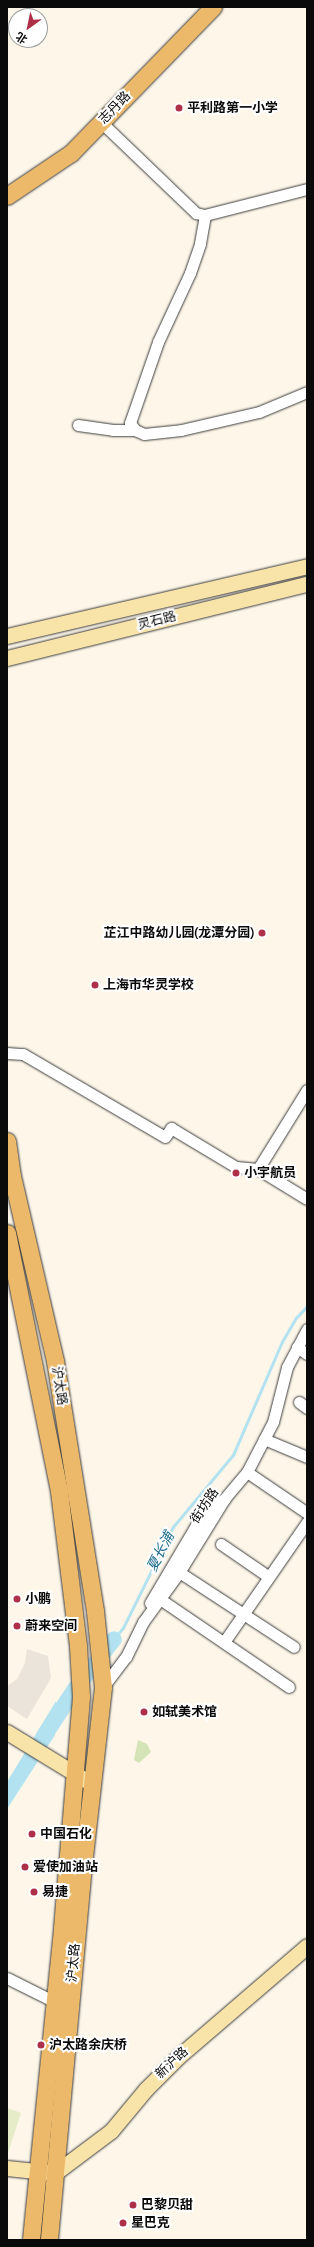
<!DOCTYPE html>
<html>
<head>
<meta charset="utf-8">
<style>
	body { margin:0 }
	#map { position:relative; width:314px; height:2247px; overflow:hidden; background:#fdf6e9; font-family:"Zilla Slab","Noto Sans SC",serif }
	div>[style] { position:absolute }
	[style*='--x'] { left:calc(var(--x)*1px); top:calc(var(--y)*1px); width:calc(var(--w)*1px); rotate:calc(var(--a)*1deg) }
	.green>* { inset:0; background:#d5e4b7 }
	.pitch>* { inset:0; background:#e5ecc7 }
	.plaza>* { inset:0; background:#ebe4da }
	.water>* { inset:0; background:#b2e2f0 }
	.stream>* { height:2.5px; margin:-1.25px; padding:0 1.25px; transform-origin:1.25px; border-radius:1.25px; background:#b2e2f0 }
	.river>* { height:16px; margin:-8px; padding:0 8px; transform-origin:8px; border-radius:8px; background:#b2e2f0 }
	.roads { filter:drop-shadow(0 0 1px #3d3d3d) drop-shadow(0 0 1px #3d3d3d) }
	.street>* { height:11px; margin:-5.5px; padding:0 5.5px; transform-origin:5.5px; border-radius:5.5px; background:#fff }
	.secondary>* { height:15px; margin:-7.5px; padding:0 7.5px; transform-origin:7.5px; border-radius:7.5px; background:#f8e3a9 }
	.primary>* { height:17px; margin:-8.5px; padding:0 8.5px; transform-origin:8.5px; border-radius:8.5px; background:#ecb96a }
	.dots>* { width:11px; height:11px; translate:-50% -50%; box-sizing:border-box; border:2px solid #fff; border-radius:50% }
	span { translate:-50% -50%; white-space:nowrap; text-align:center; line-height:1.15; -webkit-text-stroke:4px #fff; paint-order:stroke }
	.street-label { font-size:13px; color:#0a0a0a }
	.poi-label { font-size:13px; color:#0a0a0a; font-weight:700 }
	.left { translate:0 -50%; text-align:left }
	.right { translate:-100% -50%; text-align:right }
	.water-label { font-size:14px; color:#206f8f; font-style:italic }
	.frame { position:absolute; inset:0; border:8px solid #0a0a0a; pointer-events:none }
	.north { position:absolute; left:8px; top:8px; width:40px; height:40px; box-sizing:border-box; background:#fff; border:1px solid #9d9d9d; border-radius:50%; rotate:213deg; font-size:11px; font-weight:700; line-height:16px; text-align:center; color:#0a0a0a }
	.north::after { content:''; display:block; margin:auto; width:14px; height:18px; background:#ad2f48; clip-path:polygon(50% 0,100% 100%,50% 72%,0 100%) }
</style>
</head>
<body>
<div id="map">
	<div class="green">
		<div style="clip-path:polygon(138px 1740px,147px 1744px,151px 1752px,139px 1763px,134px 1760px)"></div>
	</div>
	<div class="pitch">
		<div style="clip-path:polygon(7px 2108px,21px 2113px,8px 2153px,7px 2152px)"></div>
	</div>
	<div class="plaza">
		<div style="clip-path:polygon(27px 1649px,48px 1656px,51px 1678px,27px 1719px,7px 1706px,7px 1686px,17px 1679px,25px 1663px)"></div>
	</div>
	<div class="water">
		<div style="clip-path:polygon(56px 1701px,55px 1735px,7px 1809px,7px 1782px)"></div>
	</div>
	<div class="stream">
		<div style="--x:114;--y:1639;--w:14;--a:-51"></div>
		<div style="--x:123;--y:1628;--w:113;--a:-63.7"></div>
		<div style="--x:173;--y:1527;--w:94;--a:-50.2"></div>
		<div style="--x:233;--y:1455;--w:123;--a:-66.6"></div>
		<div style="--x:282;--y:1342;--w:28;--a:-60"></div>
		<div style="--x:296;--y:1318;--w:16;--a:-47"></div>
	</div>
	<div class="river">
		<div style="--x:44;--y:1736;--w:56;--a:-56.6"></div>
		<div style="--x:75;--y:1689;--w:63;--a:-52"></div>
	</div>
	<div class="roads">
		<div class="street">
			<div style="--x:101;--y:122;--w:132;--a:43.8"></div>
			<div style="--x:196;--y:213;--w:9;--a:13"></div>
			<div style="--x:307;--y:189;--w:105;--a:165.7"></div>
			<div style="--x:205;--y:215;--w:29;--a:100"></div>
			<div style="--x:200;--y:244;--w:31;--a:109"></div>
			<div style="--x:190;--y:273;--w:76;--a:114.9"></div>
			<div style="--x:158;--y:342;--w:86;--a:109.1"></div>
			<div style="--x:130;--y:423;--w:9;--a:54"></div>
			<div style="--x:135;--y:430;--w:10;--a:24"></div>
			<div style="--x:144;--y:434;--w:37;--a:-6"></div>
			<div style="--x:181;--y:430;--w:80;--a:-13"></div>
			<div style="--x:259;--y:412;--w:52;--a:-22.6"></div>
			<div style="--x:78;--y:425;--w:35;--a:8"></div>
			<div style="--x:113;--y:430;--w:22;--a:0"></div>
			<div style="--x:7;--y:1053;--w:16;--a:4"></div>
			<div style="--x:23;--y:1054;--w:164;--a:30.3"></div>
			<div style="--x:165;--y:1137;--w:11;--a:-56"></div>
			<div style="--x:171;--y:1128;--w:76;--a:31"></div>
			<div style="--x:236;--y:1167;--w:22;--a:5"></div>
			<div style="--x:258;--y:1169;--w:93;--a:-58.2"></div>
			<div style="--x:258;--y:1169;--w:57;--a:31.5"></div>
			<div style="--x:297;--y:1347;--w:12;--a:35"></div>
			<div style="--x:299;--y:1402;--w:10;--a:37"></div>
			<div style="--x:264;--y:1439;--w:47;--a:22.7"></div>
			<div style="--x:247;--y:1472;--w:73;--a:34.3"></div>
			<div style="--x:221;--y:1544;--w:58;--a:34.5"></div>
			<div style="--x:179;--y:1572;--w:137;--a:33.1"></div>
			<div style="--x:160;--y:1599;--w:156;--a:34.3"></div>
			<div style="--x:150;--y:1603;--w:102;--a:-59.4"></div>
			<div style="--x:202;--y:1515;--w:14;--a:-45"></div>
			<div style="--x:212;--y:1505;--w:14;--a:-25"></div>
			<div style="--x:224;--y:1642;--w:146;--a:-55.3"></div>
			<div style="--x:103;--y:1687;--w:38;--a:-53"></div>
			<div style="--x:126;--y:1657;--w:39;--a:-64"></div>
			<div style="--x:143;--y:1622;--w:59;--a:-53.9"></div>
			<div style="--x:178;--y:1574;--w:89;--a:-58.3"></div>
			<div style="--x:225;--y:1498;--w:34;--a:-50"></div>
			<div style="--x:247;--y:1472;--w:56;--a:-62.5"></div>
			<div style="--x:273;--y:1422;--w:57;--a:-75.7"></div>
			<div style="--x:287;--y:1367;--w:43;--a:-62.2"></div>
			<div style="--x:7;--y:1978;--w:54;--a:26.6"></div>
		</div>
		<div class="secondary">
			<div style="--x:7;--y:636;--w:308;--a:-13.1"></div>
			<div style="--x:7;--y:658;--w:309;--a:-13.9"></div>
			<div style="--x:7;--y:1732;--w:100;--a:31.5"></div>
			<div style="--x:7;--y:2168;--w:48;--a:5.9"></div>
			<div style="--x:55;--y:2173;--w:70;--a:-36.9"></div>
			<div style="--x:111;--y:2131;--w:55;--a:-50.2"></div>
			<div style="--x:146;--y:2089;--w:45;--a:-45"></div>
			<div style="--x:178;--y:2057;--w:170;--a:-40.7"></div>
		</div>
		<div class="primary">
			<div style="--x:7;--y:196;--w:77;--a:-33.9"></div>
			<div style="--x:71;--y:153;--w:204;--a:-45.8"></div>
			<div style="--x:7;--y:1141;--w:35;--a:82"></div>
			<div style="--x:12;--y:1176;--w:190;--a:76.9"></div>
			<div style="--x:55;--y:1361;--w:253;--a:80.9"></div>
			<div style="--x:95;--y:1611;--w:76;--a:84"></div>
			<div style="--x:103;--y:1687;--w:179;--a:96.4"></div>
			<div style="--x:83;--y:1865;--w:377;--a:95.2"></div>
			<div style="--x:7;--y:1233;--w:263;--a:78.6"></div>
			<div style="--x:59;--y:1491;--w:156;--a:83"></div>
			<div style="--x:78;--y:1646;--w:51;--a:86.6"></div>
			<div style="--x:81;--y:1697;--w:233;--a:94.7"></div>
			<div style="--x:62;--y:1929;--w:313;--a:95.7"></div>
		</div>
	</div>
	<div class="dots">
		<div style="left:179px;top:108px;background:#ad2f48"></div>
		<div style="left:262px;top:933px;background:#ad2f48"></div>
		<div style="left:95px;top:985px;background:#ad2f48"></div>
		<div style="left:236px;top:1173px;background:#ad2f48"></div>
		<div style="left:17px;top:1599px;background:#ad2f48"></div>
		<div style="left:17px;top:1626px;background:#ad2f48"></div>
		<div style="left:144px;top:1712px;background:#ad2f48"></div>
		<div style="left:32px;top:1834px;background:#ad2f48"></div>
		<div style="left:25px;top:1867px;background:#ad2f48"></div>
		<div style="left:34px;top:1892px;background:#ad2f48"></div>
		<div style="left:41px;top:2045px;background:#ad2f48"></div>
		<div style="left:133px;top:2205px;background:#ad2f48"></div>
		<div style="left:123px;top:2223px;background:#ad2f48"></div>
	</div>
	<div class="street-label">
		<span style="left:115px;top:108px;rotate:-46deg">志丹路</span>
		<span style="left:157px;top:621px;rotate:-14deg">灵石路</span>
		<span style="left:59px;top:1386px;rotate:81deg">沪太路</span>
		<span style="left:205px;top:1506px;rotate:-56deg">街坊路</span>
		<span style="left:74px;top:1963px;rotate:-85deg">沪太路</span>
		<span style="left:172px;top:2063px;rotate:-43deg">新沪路</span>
	</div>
	<div class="poi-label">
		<span class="left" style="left:187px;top:108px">平利路第一小学</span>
		<span class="right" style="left:254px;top:933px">芷江中路幼儿园(龙潭分园)</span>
		<span class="left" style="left:103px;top:985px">上海市华灵学校</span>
		<span class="left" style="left:244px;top:1173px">小宇航员</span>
		<span class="left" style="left:25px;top:1599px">小鹏</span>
		<span class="left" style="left:25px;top:1626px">蔚来空间</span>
		<span class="left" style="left:152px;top:1712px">如轼美术馆</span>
		<span class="left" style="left:40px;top:1834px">中国石化</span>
		<span class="left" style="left:33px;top:1867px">爱使加油站</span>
		<span class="left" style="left:42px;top:1892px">易捷</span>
		<span class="left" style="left:49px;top:2045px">沪太路余庆桥</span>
		<span class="left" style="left:141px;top:2205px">巴黎贝甜</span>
		<span class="left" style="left:131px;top:2223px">星巴克</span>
	</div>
	<div class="water-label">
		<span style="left:161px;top:1552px;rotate:-63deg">夏长浦</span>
	</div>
	<div class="frame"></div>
	<div class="north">北</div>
</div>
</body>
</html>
